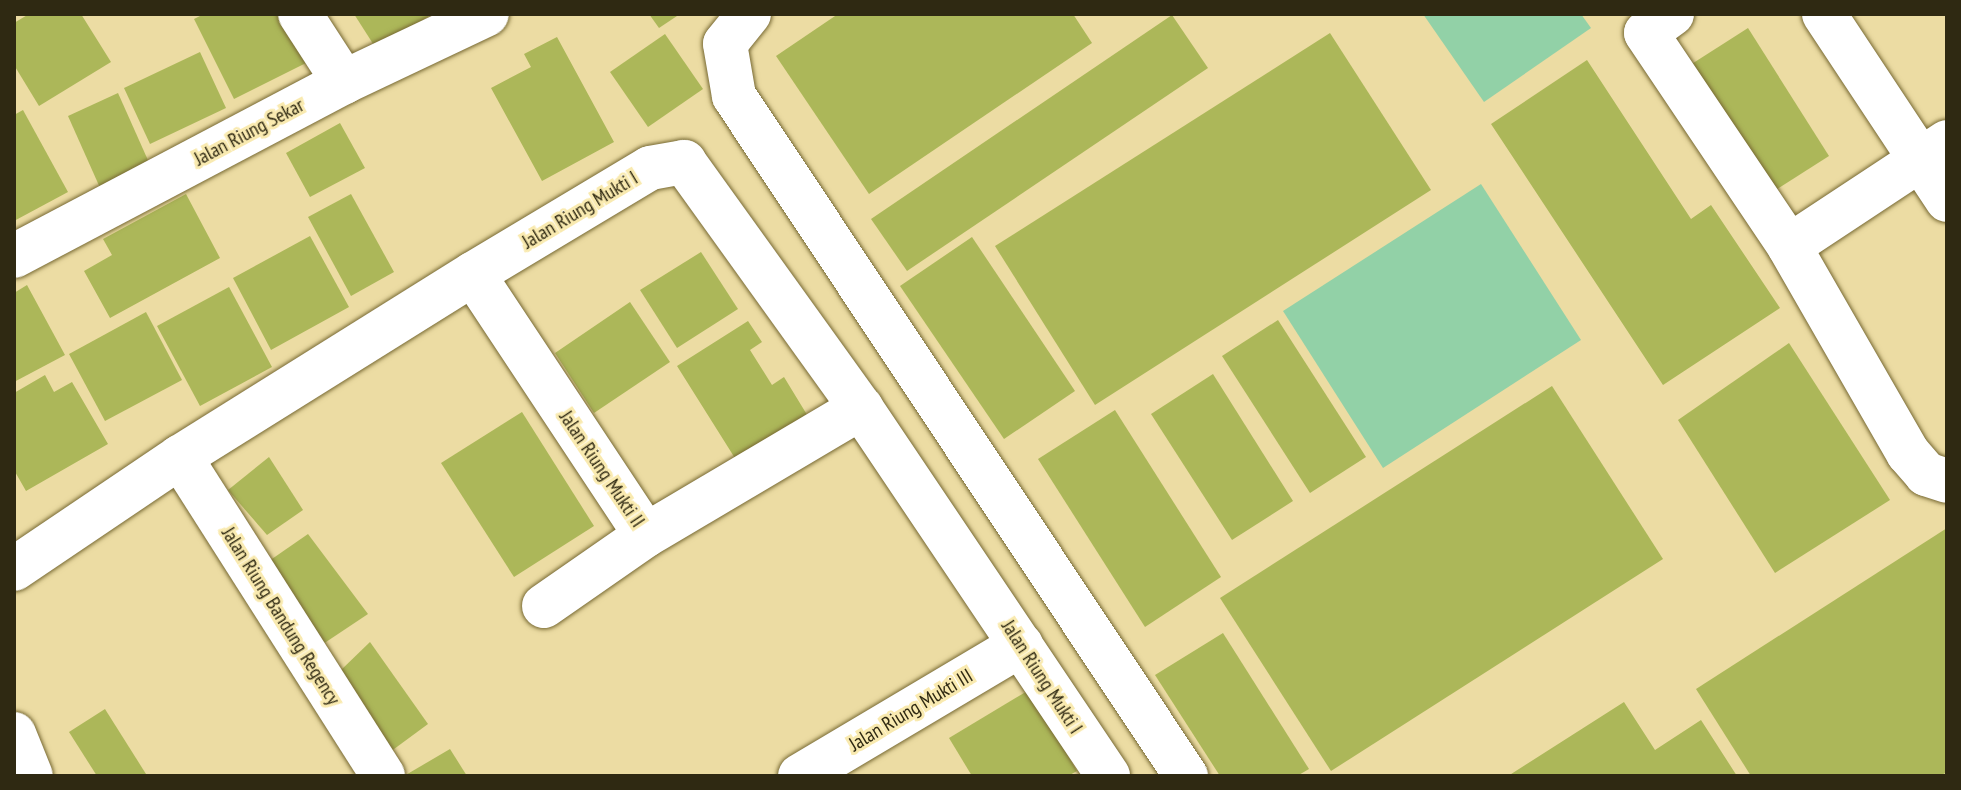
<!DOCTYPE html>
<html>
<head>
<meta charset="utf-8">
<style>
	body { margin:0 }
	#map { position:relative; width:1961px; height:790px; overflow:hidden; background:#ecdca3; font-family:"PT Sans Narrow",sans-serif }
	div>[style] { position:absolute }
	[style*='--x'] { left:calc(var(--x)*1px); top:calc(var(--y)*1px); width:calc(var(--w)*1px); rotate:calc(var(--a)*1deg) }
	.green>* { inset:0; background:#92d1a7 }
	.building>* { inset:0; background:#acb759 }
	.roads { filter:drop-shadow(0 0 2px #776933) drop-shadow(0 0 2px #776933) }
	.minor>* { height:44px; margin:-22px; padding:0 22px; transform-origin:22px; border-radius:22px; background:#fff }
	span { translate:-50% -50%; white-space:nowrap; text-align:center; line-height:1.15; -webkit-text-stroke:6px #f9eab0; paint-order:stroke }
	.street-label { font-size:20px; color:#2f2912 }
	.frame { position:absolute; inset:0; border:16px solid #2f2912; pointer-events:none }
</style>
</head>
<body>
<div id="map">
	<div class="green">
		<div style="clip-path:polygon(1423px 14px,1581px 14px,1591px 28px,1484px 102px)"></div>
		<div style="clip-path:polygon(1481px 184px,1581px 340px,1383px 468px,1283px 311px)"></div>
	</div>
	<div class="building">
		<div style="clip-path:polygon(29px 14px,81px 14px,111px 62px,39px 106px,14px 65px,14px 23px)"></div>
		<div style="clip-path:polygon(204px 14px,289px 14px,312px 60px,234px 99px,194px 19px)"></div>
		<div style="clip-path:polygon(354px 14px,432px 14px,377px 50px)"></div>
		<div style="clip-path:polygon(649px 14px,680px 14px,659px 28px)"></div>
		<div style="clip-path:polygon(838px 14px,1073px 14px,1092px 43px,869px 194px,776px 56px)"></div>
		<div style="clip-path:polygon(1172px 15px,1208px 68px,907px 271px,871px 219px)"></div>
		<div style="clip-path:polygon(1748px 28px,1829px 156px,1768px 195px,1687px 67px)"></div>
		<div style="clip-path:polygon(1330px 33px,1431px 190px,1095px 405px,995px 246px)"></div>
		<div style="clip-path:polygon(665px 34px,703px 89px,648px 127px,610px 72px)"></div>
		<div style="clip-path:polygon(557px 37px,614px 142px,542px 181px,491px 88px,531px 67px,524px 54px)"></div>
		<div style="clip-path:polygon(200px 52px,226px 108px,150px 144px,124px 88px)"></div>
		<div style="clip-path:polygon(1587px 60px,1691px 219px,1711px 205px,1780px 308px,1663px 385px,1491px 124px)"></div>
		<div style="clip-path:polygon(118px 93px,151px 167px,101px 190px,68px 116px)"></div>
		<div style="clip-path:polygon(23px 110px,68px 192px,14px 221px,14px 115px)"></div>
		<div style="clip-path:polygon(340px 123px,365px 168px,310px 197px,286px 153px)"></div>
		<div style="clip-path:polygon(186px 194px,220px 258px,110px 318px,84px 271px,112px 255px,103px 239px)"></div>
		<div style="clip-path:polygon(351px 194px,394px 272px,351px 296px,308px 217px)"></div>
		<div style="clip-path:polygon(310px 236px,349px 307px,271px 350px,233px 278px)"></div>
		<div style="clip-path:polygon(972px 237px,1075px 391px,1004px 439px,900px 286px)"></div>
		<div style="clip-path:polygon(701px 252px,738px 309px,677px 348px,640px 290px)"></div>
		<div style="clip-path:polygon(27px 285px,65px 355px,14px 382px,14px 293px)"></div>
		<div style="clip-path:polygon(229px 287px,272px 367px,200px 406px,157px 326px)"></div>
		<div style="clip-path:polygon(630px 302px,670px 362px,594px 413px,555px 353px)"></div>
		<div style="clip-path:polygon(146px 312px,182px 380px,105px 421px,69px 354px)"></div>
		<div style="clip-path:polygon(1278px 320px,1366px 457px,1310px 493px,1222px 356px)"></div>
		<div style="clip-path:polygon(748px 321px,762px 342px,750px 350px,772px 385px,784px 377px,809px 418px,738px 463px,677px 366px)"></div>
		<div style="clip-path:polygon(1789px 343px,1890px 500px,1775px 573px,1678px 420px)"></div>
		<div style="clip-path:polygon(1213px 374px,1293px 501px,1232px 540px,1151px 414px)"></div>
		<div style="clip-path:polygon(45px 375px,54px 392px,72px 382px,108px 444px,26px 491px,14px 470px,14px 393px)"></div>
		<div style="clip-path:polygon(1552px 386px,1663px 559px,1331px 771px,1220px 598px)"></div>
		<div style="clip-path:polygon(1115px 410px,1221px 577px,1145px 627px,1038px 459px)"></div>
		<div style="clip-path:polygon(522px 412px,594px 526px,514px 577px,441px 463px)"></div>
		<div style="clip-path:polygon(269px 457px,303px 510px,267px 535px,228px 490px)"></div>
		<div style="clip-path:polygon(1947px 528px,1947px 772px,1940px 776px,1751px 776px,1696px 689px)"></div>
		<div style="clip-path:polygon(308px 534px,368px 614px,323px 644px,269px 561px)"></div>
		<div style="clip-path:polygon(1223px 633px,1309px 769px,1297px 776px,1220px 776px,1155px 675px)"></div>
		<div style="clip-path:polygon(370px 642px,428px 724px,390px 752px,340px 671px)"></div>
		<div style="clip-path:polygon(1029px 690px,1077px 771px,1068px 776px,972px 776px,949px 738px)"></div>
		<div style="clip-path:polygon(1624px 702px,1655px 750px,1701px 720px,1737px 776px,1508px 776px)"></div>
		<div style="clip-path:polygon(105px 709px,146px 774px,142px 776px,97px 776px,69px 732px)"></div>
		<div style="clip-path:polygon(450px 749px,467px 776px,404px 776px)"></div>
	</div>
	<div class="roads">
		<div class="minor">
			<div style="--x:300;--y:14;--w:81;--a:57.1"></div>
			<div style="--x:749;--y:14;--w:38;--a:129"></div>
			<div style="--x:725;--y:44;--w:53;--a:80.2"></div>
			<div style="--x:734;--y:96;--w:817;--a:56.39"></div>
			<div style="--x:1672;--y:14;--w:32;--a:144"></div>
			<div style="--x:1646;--y:33;--w:257;--a:56.1"></div>
			<div style="--x:1824;--y:14;--w:223;--a:56.5"></div>
			<div style="--x:1947;--y:142;--w:189;--a:146.6"></div>
			<div style="--x:1789;--y:246;--w:239;--a:60.1"></div>
			<div style="--x:1908;--y:453;--w:28;--a:49"></div>
			<div style="--x:1926;--y:474;--w:22;--a:18"></div>
			<div style="--x:14;--y:256;--w:373;--a:-27.8"></div>
			<div style="--x:344;--y:82;--w:158;--a:-25.4"></div>
			<div style="--x:473;--y:274;--w:313;--a:56.5"></div>
			<div style="--x:180;--y:457;--w:378;--a:57.5"></div>
			<div style="--x:14;--y:569;--w:200;--a:-34"></div>
			<div style="--x:180;--y:457;--w:345;--a:-32"></div>
			<div style="--x:473;--y:274;--w:206;--a:-30.9"></div>
			<div style="--x:650;--y:168;--w:35;--a:-10"></div>
			<div style="--x:684;--y:162;--w:303;--a:54.3"></div>
			<div style="--x:861;--y:408;--w:443;--a:56.1"></div>
			<div style="--x:544;--y:606;--w:124;--a:-34.8"></div>
			<div style="--x:646;--y:535;--w:250;--a:-30.6"></div>
			<div style="--x:14;--y:734;--w:45;--a:68"></div>
			<div style="--x:800;--y:776;--w:257;--a:-30.7"></div>
		</div>
	</div>
	<div class="street-label">
		<span style="left:249px;top:132px;rotate:-28deg">Jalan Riung Sekar</span>
		<span style="left:580px;top:210px;rotate:-31deg">Jalan Riung Mukti I</span>
		<span style="left:602px;top:469px;rotate:56deg">Jalan Riung Mukti II</span>
		<span style="left:281px;top:616px;rotate:58deg">Jalan Riung Bandung Regency</span>
		<span style="left:1042px;top:677px;rotate:57deg">Jalan Riung Mukti I</span>
		<span style="left:911px;top:710px;rotate:-31deg">Jalan Riung Mukti III</span>
	</div>
	<div class="frame"></div>
</div>
</body>
</html>
